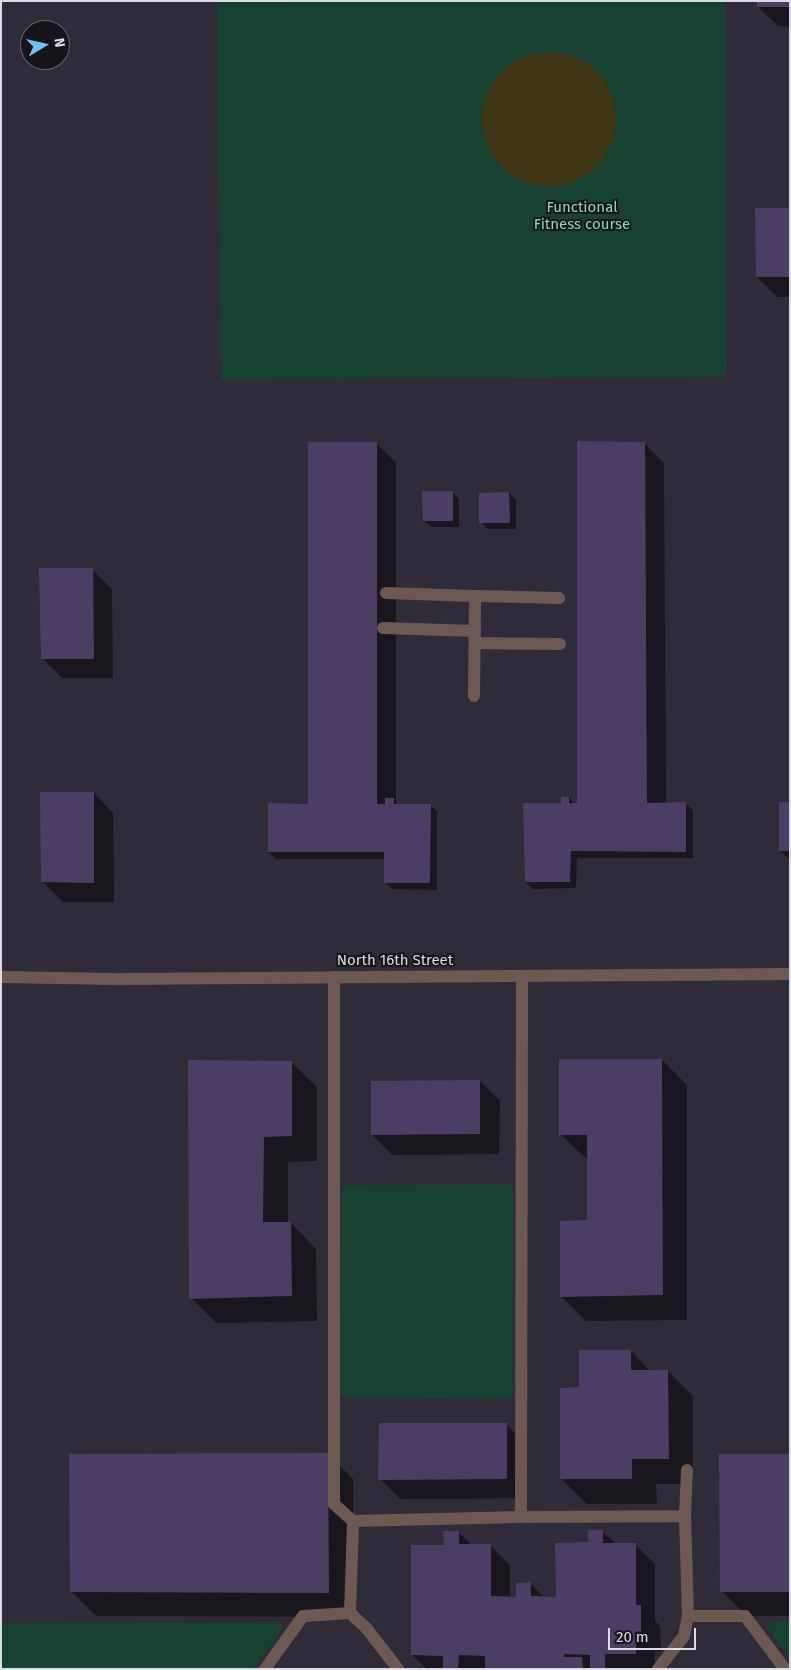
<!DOCTYPE html>
<html>
<head>
<meta charset="utf-8">
<style>
	body { margin:0 }
	#map { position:relative; width:791px; height:1670px; overflow:hidden; background:#302b38; font-family:"Fira Sans",sans-serif }
	div>[style] { position:absolute }
	[style*='--x'] { left:calc(var(--x)*1px); top:calc(var(--y)*1px); width:calc(var(--w)*1px); rotate:calc(var(--a)*1deg) }
	.green>* { inset:0; background:#174231 }
	.sand>* { inset:0; background:#3e3515 }
	.round { border-radius:50% }
	.shadow>* { inset:0; background:#0007 }
	.building>* { inset:0; background:#4c3d64 }
	.street>* { height:12px; margin:-6px; padding:0 6px; transform-origin:6px; border-radius:6px; background:#6e5952 }
	span { translate:-50% -50%; white-space:nowrap; text-align:center; line-height:1.15; -webkit-text-stroke:4px #17151b; paint-order:stroke }
	.park-label { font-size:15px; color:#89dbb5 }
	.street-label { font-size:15px; color:#dcdae2 }
	.frame { position:absolute; inset:0; border:2px solid #dcdae2; pointer-events:none }
	.north { position:absolute; left:20px; top:20px; width:50px; height:50px; box-sizing:border-box; background:#17151b; border:1px solid #66646b; border-radius:50%; rotate:81deg; font-size:14px; font-weight:700; line-height:20px; text-align:center; color:#dcdae2 }
	.north::after { content:''; display:block; margin:auto; width:18px; height:22px; background:#70c2f4; clip-path:polygon(50% 0,100% 100%,50% 72%,0 100%) }
	.scale { position:absolute; left:608px; top:1628px; width:88px; height:22px; box-sizing:border-box; border:2px solid #dcdae2; border-top:0; padding-left:6px; font-size:15px; line-height:18px; white-space:nowrap; color:#dcdae2; -webkit-text-stroke:4px #17151b; paint-order:stroke }
</style>
</head>
<body>
<div id="map">
	<div class="green">
		<div style="clip-path:polygon(370px 1px,725px 1px,726px 377px,221px 380px,217px 3px)"></div>
		<div style="clip-path:polygon(509px 1184px,514px 1189px,513px 1394px,509px 1399px,345px 1397px,340px 1394px,342px 1188px,346px 1185px)"></div>
		<div style="clip-path:polygon(276px 1622px,282px 1627px,281px 1631px,254px 1669px,1px 1669px,1px 1623px)"></div>
		<div style="clip-path:polygon(772px 1622px,790px 1622px,790px 1659px,767px 1627px)"></div>
	</div>
	<div class="sand">
		<div class="round" style="left:482px;top:52px;width:134px;height:134px"></div>
	</div>
	<div class="shadow">
		<div style="clip-path:polygon(790px 1px,790px 27px,778px 26px,758px 7px)"></div>
		<div style="clip-path:polygon(790px 210px,790px 297px,777px 297px,757px 277px)"></div>
		<div style="clip-path:polygon(376px 443px,396px 463px,396px 802px,400px 805px,431px 805px,437px 812px,437px 890px,392px 889px,385px 882px,385px 859px,276px 859px,269px 852px,309px 807px)"></div>
		<div style="clip-path:polygon(644px 443px,664px 463px,666px 804px,686px 804px,693px 810px,693px 858px,577px 858px,576px 888px,533px 889px,526px 882px,562px 804px,569px 798px,575px 804px,578px 804px)"></div>
		<div style="clip-path:polygon(452px 492px,459px 499px,459px 527px,431px 527px,424px 521px)"></div>
		<div style="clip-path:polygon(509px 493px,516px 500px,516px 529px,487px 529px,481px 522px)"></div>
		<div style="clip-path:polygon(92px 570px,112px 589px,113px 678px,62px 678px,42px 658px)"></div>
		<div style="clip-path:polygon(94px 793px,113px 813px,114px 902px,63px 902px,43px 882px)"></div>
		<div style="clip-path:polygon(790px 803px,790px 857px,787px 857px,780px 851px)"></div>
		<div style="clip-path:polygon(662px 1060px,687px 1085px,687px 1320px,586px 1321px,561px 1296px,588px 1221px,588px 1160px,560px 1134px)"></div>
		<div style="clip-path:polygon(291px 1062px,317px 1087px,317px 1161px,288px 1162px,288px 1223px,291px 1223px,316px 1249px,317px 1321px,216px 1323px,191px 1298px)"></div>
		<div style="clip-path:polygon(480px 1081px,500px 1101px,499px 1154px,392px 1155px,372px 1135px)"></div>
		<div style="clip-path:polygon(631px 1351px,650px 1371px,668px 1371px,693px 1396px,693px 1484px,656px 1484px,657px 1504px,587px 1504px,561px 1479px,580px 1389px)"></div>
		<div style="clip-path:polygon(506px 1424px,526px 1444px,526px 1498px,400px 1499px,380px 1479px)"></div>
		<div style="clip-path:polygon(328px 1454px,353px 1479px,354px 1617px,96px 1616px,71px 1591px)"></div>
		<div style="clip-path:polygon(790px 1455px,790px 1616px,747px 1616px,722px 1591px)"></div>
		<div style="clip-path:polygon(602px 1531px,616px 1544px,635px 1544px,655px 1564px,655px 1621px,660px 1626px,661px 1651px,655px 1651px,655px 1669px,427px 1669px,412px 1655px,445px 1546px,458px 1532px,472px 1545px,490px 1545px,510px 1565px,510px 1598px,518px 1598px,531px 1584px,545px 1598px,557px 1598px,590px 1544px)"></div>
	</div>
	<div class="building">
		<div style="clip-path:polygon(757px 1px,790px 1px,790px 7px,757px 7px)"></div>
		<div style="clip-path:polygon(755px 208px,790px 208px,790px 277px,756px 277px)"></div>
		<div style="clip-path:polygon(577px 441px,645px 442px,647px 803px,686px 802px,686px 852px,571px 851px,570px 882px,525px 882px,523px 803px,561px 803px,561px 797px,569px 797px,569px 803px,577px 803px)"></div>
		<div style="clip-path:polygon(308px 442px,377px 442px,377px 804px,385px 804px,385px 798px,394px 798px,394px 804px,431px 804px,430px 883px,384px 883px,384px 852px,268px 852px,268px 803px,308px 804px)"></div>
		<div style="clip-path:polygon(422px 491px,453px 491px,453px 521px,423px 521px)"></div>
		<div style="clip-path:polygon(509px 492px,510px 523px,479px 523px,479px 493px)"></div>
		<div style="clip-path:polygon(39px 568px,93px 568px,94px 659px,41px 659px)"></div>
		<div style="clip-path:polygon(40px 792px,94px 792px,94px 883px,41px 882px)"></div>
		<div style="clip-path:polygon(779px 802px,790px 802px,790px 851px,779px 851px)"></div>
		<div style="clip-path:polygon(559px 1059px,662px 1059px,663px 1295px,560px 1297px,560px 1221px,587px 1220px,587px 1135px,559px 1135px)"></div>
		<div style="clip-path:polygon(188px 1060px,292px 1061px,292px 1136px,264px 1137px,263px 1222px,291px 1222px,292px 1296px,189px 1299px)"></div>
		<div style="clip-path:polygon(480px 1080px,480px 1134px,371px 1135px,371px 1081px)"></div>
		<div style="clip-path:polygon(579px 1350px,631px 1350px,631px 1370px,668px 1370px,669px 1459px,632px 1459px,632px 1479px,560px 1479px,560px 1388px,579px 1387px)"></div>
		<div style="clip-path:polygon(379px 1423px,507px 1423px,507px 1479px,378px 1480px)"></div>
		<div style="clip-path:polygon(328px 1453px,329px 1593px,70px 1592px,69px 1454px)"></div>
		<div style="clip-path:polygon(719px 1454px,790px 1454px,790px 1592px,720px 1592px)"></div>
		<div style="clip-path:polygon(588px 1530px,603px 1530px,603px 1543px,636px 1543px,636px 1605px,641px 1605px,641px 1632px,636px 1631px,636px 1654px,605px 1654px,605px 1668px,590px 1668px,590px 1655px,564px 1654px,564px 1657px,582px 1657px,583px 1669px,485px 1669px,485px 1656px,459px 1655px,458px 1669px,443px 1668px,443px 1656px,411px 1655px,411px 1545px,444px 1545px,443px 1531px,459px 1531px,459px 1544px,491px 1544px,491px 1596px,516px 1597px,516px 1583px,531px 1582px,531px 1596px,556px 1597px,555px 1543px,588px 1542px)"></div>
	</div>
	<div class="street">
		<div style="--x:386;--y:593;--w:89;--a:1.9"></div>
		<div style="--x:383;--y:628;--w:92;--a:1.9"></div>
		<div style="--x:475;--y:643;--w:85;--a:0.7"></div>
		<div style="--x:474;--y:696;--w:100;--a:-89.4"></div>
		<div style="--x:475;--y:596;--w:84;--a:1.4"></div>
		<div style="--x:1;--y:977;--w:115;--a:1"></div>
		<div style="--x:116;--y:979;--w:674;--a:-0.43"></div>
		<div style="--x:334;--y:977;--w:527;--a:90"></div>
		<div style="--x:334;--y:1504;--w:25;--a:42"></div>
		<div style="--x:685;--y:1516;--w:46;--a:-87.5"></div>
		<div style="--x:521;--y:1517;--w:164;--a:-0.3"></div>
		<div style="--x:685;--y:1516;--w:100;--a:88.3"></div>
		<div style="--x:350;--y:1613;--w:92;--a:-88.1"></div>
		<div style="--x:353;--y:1521;--w:168;--a:-1.4"></div>
		<div style="--x:521;--y:1517;--w:541;--a:-89.89"></div>
		<div style="--x:265;--y:1669;--w:65;--a:-54.4"></div>
		<div style="--x:303;--y:1616;--w:47;--a:-3.7"></div>
		<div style="--x:350;--y:1613;--w:23;--a:43"></div>
		<div style="--x:367;--y:1629;--w:51;--a:52.2"></div>
		<div style="--x:658;--y:1669;--w:42;--a:-51.8"></div>
		<div style="--x:684;--y:1636;--w:20;--a:-79"></div>
		<div style="--x:688;--y:1616;--w:57;--a:0"></div>
		<div style="--x:745;--y:1616;--w:66;--a:53"></div>
	</div>
	<div class="park-label">
		<span style="left:582px;top:216px">Functional<br>Fitness course</span>
	</div>
	<div class="street-label">
		<span style="left:395px;top:961px">North 16th Street</span>
	</div>
	<div class="frame"></div>
	<div class="north">N</div>
	<div class="scale">20 m</div>
</div>
</body>
</html>
